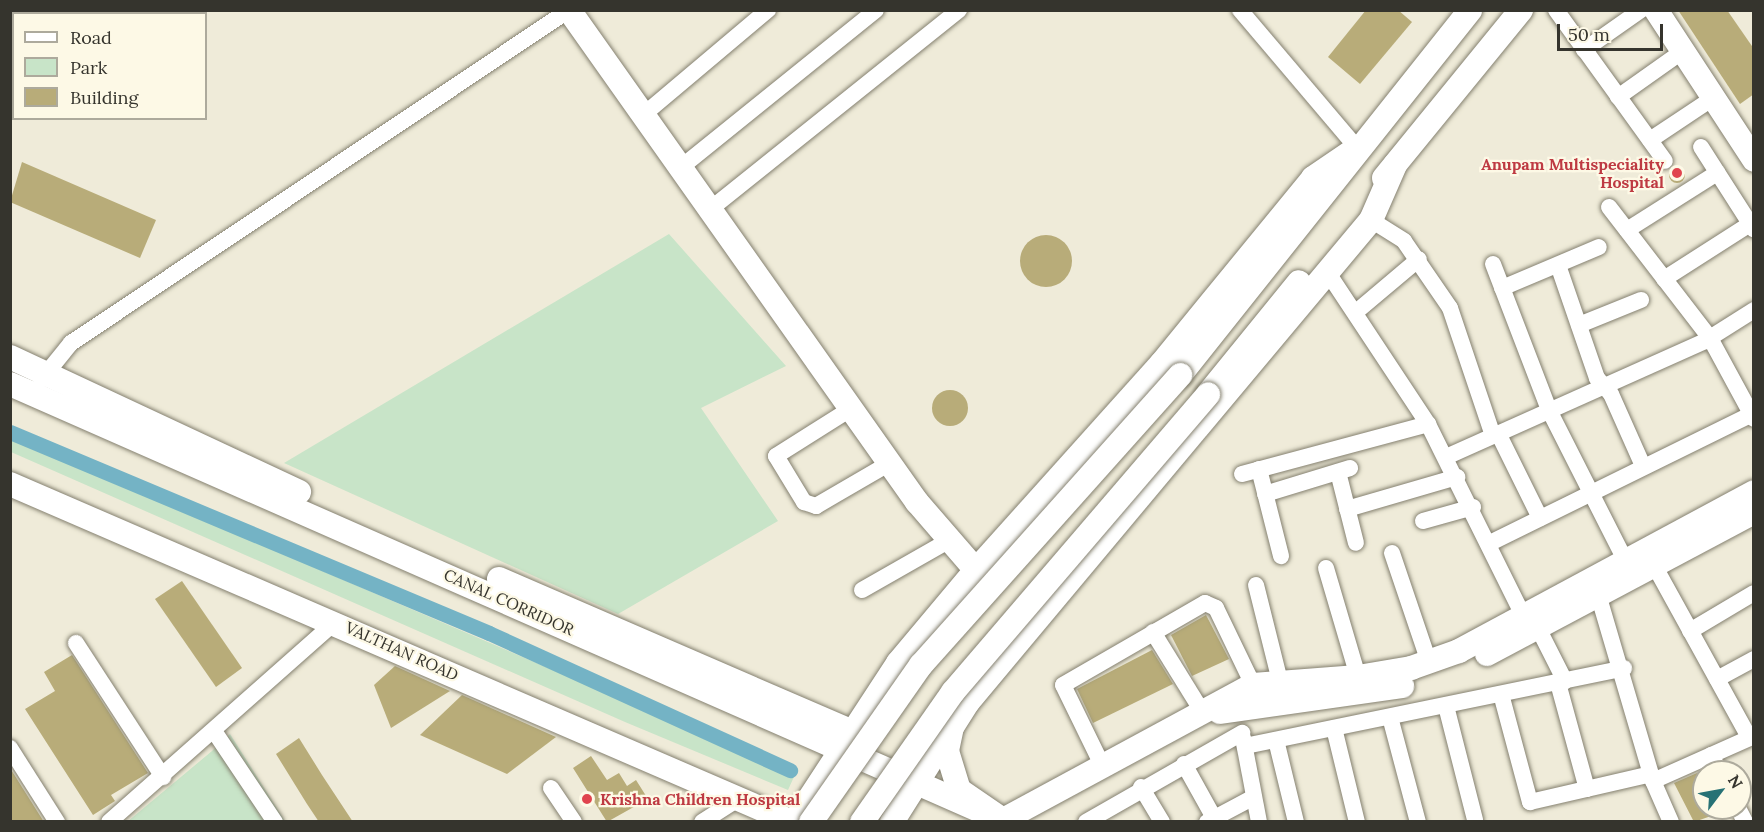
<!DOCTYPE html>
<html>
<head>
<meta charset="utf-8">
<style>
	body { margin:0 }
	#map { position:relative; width:1764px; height:832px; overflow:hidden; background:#efebd9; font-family:Lora,serif }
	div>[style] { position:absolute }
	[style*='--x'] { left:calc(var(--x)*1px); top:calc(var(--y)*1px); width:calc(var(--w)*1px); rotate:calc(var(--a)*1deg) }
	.green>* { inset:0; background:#c8e4c8 }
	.canal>* { height:15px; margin:-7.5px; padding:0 7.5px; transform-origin:7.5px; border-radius:7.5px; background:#74b3c5 }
	.building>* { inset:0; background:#b8ac79 }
	.round { border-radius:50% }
	.roads { filter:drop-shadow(0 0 2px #84806f) drop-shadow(0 0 2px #84806f) }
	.street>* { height:16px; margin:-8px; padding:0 8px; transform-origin:8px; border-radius:8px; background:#fff }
	.secondary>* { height:24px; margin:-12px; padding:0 12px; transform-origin:12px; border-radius:12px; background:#fff }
	.bridges { filter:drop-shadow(0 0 2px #84806f) drop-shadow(0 0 2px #84806f) }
	.secondary-bridge>* { height:24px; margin:-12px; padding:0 12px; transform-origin:12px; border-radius:12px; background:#fff }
	.dots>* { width:16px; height:16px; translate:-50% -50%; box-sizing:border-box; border:3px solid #fdf9e6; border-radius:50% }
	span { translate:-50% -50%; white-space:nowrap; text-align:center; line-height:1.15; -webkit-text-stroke:4.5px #fdf9e6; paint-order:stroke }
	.health-label { font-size:16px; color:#be3a42; font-weight:700 }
	.right { translate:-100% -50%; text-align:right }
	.left { translate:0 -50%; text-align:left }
	.street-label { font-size:16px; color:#35342d }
	.frame { position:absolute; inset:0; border:12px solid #35342d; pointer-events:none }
	.legend { position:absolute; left:12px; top:12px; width:195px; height:108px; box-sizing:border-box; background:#fdf9e6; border:2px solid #adaa9c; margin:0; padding:8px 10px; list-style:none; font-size:18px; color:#35342d }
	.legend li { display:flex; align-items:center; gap:12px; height:30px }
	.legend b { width:30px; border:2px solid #adaa9c }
	.north { position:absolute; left:1692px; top:760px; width:60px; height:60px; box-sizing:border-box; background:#fdf9e6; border:2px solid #adaa9c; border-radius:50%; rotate:58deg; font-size:16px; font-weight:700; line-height:24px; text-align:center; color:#35342d }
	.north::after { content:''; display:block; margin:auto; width:21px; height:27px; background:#277275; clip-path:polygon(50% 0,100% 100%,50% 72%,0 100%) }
	.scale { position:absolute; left:1557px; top:24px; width:106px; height:27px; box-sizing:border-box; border:3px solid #35342d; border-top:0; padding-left:8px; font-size:18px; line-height:21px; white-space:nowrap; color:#35342d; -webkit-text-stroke:4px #fdf9e6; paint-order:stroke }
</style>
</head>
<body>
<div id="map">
	<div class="green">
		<div style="clip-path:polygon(669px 234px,786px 366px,701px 408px,778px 521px,618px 614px,284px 463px)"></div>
		<div style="clip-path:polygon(11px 437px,704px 735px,798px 768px,788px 790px,625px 722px,11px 452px)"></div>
		<div style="clip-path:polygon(230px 734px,285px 821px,127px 822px,212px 751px)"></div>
	</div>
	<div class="canal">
		<div style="--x:10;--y:432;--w:519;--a:22.76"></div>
		<div style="--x:489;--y:633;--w:331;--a:24.5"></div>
	</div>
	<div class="building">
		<div style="clip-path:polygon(1366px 10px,1398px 10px,1412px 22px,1360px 84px,1328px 57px)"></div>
		<div style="clip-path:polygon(1678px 10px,1727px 10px,1754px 49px,1754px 94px,1740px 104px)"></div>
		<div style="clip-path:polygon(22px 162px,156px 220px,140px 258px,10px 202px)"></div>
		<div class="round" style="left:1669px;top:167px;width:16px;height:16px"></div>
		<div class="round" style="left:1020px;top:235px;width:52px;height:52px"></div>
		<div class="round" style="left:932px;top:390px;width:36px;height:36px"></div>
		<div style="clip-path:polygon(182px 581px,242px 668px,216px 687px,155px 599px)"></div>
		<div style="clip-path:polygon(1206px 615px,1229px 659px,1192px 676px,1171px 635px)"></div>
		<div style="clip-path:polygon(1152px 650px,1173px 684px,1093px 723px,1077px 689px)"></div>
		<div style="clip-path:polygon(72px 655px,148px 773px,111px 795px,115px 801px,93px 815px,25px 709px,55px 691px,44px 672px)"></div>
		<div style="clip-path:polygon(395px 666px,450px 691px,391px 728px,374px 685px)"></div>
		<div style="clip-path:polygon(462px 695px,556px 737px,507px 774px,420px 735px)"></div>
		<div style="clip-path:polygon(299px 738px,322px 775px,353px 822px,319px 822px,307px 804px,276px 754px)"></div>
		<div style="clip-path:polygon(591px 756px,607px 780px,619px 773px,627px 786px,636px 780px,648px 799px,607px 822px,573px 768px)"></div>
		<div style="clip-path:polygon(10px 768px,44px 822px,10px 822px)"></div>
		<div style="clip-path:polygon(1704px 770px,1704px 808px,1728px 810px,1694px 822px,1674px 783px)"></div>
	</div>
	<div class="roads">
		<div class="street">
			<div style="--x:1240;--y:10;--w:181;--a:49.7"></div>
			<div style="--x:1556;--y:10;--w:186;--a:54.2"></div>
			<div style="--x:1584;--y:50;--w:70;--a:-35.1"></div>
			<div style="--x:1618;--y:97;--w:80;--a:-35.3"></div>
			<div style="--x:642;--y:116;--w:165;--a:-40.1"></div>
			<div style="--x:1650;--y:140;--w:76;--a:-33.7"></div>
			<div style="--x:1701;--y:147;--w:98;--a:57.4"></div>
			<div style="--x:679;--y:169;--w:253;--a:-38.9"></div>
			<div style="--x:1609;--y:207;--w:165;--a:52.4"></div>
			<div style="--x:1710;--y:338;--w:92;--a:61.5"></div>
			<div style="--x:708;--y:211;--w:322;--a:-38.7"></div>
			<div style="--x:1371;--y:220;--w:39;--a:32"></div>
			<div style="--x:1404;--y:241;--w:81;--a:55.5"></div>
			<div style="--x:1450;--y:308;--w:135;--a:71.4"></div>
			<div style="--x:1627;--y:230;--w:107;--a:-32.3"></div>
			<div style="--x:1493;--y:264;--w:156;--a:69"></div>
			<div style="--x:1549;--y:410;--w:168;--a:63.1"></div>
			<div style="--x:1558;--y:265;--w:120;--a:71"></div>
			<div style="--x:1597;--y:378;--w:21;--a:49"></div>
			<div style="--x:1611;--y:394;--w:79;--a:66"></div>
			<div style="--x:1328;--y:273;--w:181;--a:56.5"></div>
			<div style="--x:1428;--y:424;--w:213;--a:63.6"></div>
			<div style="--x:1664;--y:279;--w:102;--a:-32.6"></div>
			<div style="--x:1502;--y:288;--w:105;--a:-22.9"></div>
			<div style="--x:1356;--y:312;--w:82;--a:-40.1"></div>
			<div style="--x:1579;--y:325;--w:67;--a:-22"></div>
			<div style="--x:41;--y:380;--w:48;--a:-51"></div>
			<div style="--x:71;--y:343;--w:599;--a:-33.77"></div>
			<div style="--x:852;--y:408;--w:90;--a:147.7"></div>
			<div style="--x:776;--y:456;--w:54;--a:58.7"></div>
			<div style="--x:804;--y:502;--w:13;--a:18"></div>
			<div style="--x:816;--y:506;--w:86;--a:-30.2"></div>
			<div style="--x:1498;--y:433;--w:95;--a:63.7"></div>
			<div style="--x:1446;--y:457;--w:284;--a:-24.1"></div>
			<div style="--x:1705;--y:341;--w:58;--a:-32.3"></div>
			<div style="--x:1259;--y:469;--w:90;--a:75.8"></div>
			<div style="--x:1338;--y:472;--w:73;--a:75.8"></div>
			<div style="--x:1242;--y:474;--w:193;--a:-15"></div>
			<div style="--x:1265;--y:494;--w:89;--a:-17"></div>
			<div style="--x:1347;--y:509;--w:115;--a:-16.2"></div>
			<div style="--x:1423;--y:521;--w:52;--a:-15.6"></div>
			<div style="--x:1490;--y:543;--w:294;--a:-26.2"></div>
			<div style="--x:1392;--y:553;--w:115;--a:71.3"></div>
			<div style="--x:1654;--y:565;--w:196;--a:61.1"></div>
			<div style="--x:1326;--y:568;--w:114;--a:73.6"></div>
			<div style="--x:1595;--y:584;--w:205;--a:73.6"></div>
			<div style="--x:1653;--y:781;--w:45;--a:66.3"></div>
			<div style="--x:1256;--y:585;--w:99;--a:76"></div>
			<div style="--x:862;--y:590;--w:99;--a:-29.7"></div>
			<div style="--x:1533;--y:618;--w:71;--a:63.1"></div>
			<div style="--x:1690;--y:631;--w:74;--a:-30.7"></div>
			<div style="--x:1153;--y:632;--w:95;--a:58.3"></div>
			<div style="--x:76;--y:643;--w:160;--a:57"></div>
			<div style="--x:1717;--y:679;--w:42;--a:-28.4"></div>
			<div style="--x:1558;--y:683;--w:110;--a:74.7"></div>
			<div style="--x:1501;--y:694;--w:112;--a:75"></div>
			<div style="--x:1530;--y:802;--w:124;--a:-13"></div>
			<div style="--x:1446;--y:706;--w:118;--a:75.7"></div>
			<div style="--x:1390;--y:717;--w:109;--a:75.1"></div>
			<div style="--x:1334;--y:728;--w:97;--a:76.3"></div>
			<div style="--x:214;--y:731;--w:110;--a:56.2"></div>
			<div style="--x:1243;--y:738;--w:86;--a:79.2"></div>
			<div style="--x:1276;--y:740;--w:84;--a:76.3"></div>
			<div style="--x:1245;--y:746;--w:387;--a:-11.6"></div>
			<div style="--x:10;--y:748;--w:88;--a:57.6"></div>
			<div style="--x:1711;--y:755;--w:19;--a:62"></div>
			<div style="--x:1184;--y:764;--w:62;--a:60.9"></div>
			<div style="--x:1103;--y:767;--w:91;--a:-116"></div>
			<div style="--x:1063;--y:685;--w:164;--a:-30"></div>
			<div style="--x:1205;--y:603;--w:12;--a:24"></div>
			<div style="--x:1216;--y:608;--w:85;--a:64.3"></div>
			<div style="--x:1653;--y:781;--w:111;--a:-24"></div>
			<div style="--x:1141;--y:787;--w:41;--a:59"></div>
			<div style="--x:551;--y:788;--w:41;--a:55.9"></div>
			<div style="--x:1738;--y:808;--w:16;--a:63"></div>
			<div style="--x:109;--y:822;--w:303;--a:-41.5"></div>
			<div style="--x:702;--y:822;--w:46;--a:-32.7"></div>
			<div style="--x:1086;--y:822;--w:180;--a:-29.7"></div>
			<div style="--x:1207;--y:822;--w:53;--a:-28"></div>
		</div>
		<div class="secondary">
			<div style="--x:569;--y:10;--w:603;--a:54.73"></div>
			<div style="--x:917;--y:502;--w:90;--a:49.1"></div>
			<div style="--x:1656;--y:10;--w:179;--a:56.8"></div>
			<div style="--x:1384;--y:178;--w:217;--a:-50.8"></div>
			<div style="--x:10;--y:357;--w:319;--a:25"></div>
			<div style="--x:1180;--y:375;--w:466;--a:-51.5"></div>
			<div style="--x:10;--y:384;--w:1088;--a:23.74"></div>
			<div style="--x:1208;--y:394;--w:144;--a:-50.9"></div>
			<div style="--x:10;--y:484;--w:852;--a:23.38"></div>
			<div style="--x:499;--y:579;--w:383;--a:23.4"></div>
			<div style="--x:1487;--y:654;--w:302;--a:-28"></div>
			<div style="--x:1220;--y:712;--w:184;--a:-8.1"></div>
			<div style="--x:952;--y:727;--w:25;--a:102"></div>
			<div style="--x:947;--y:751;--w:41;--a:72.9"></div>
			<div style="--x:959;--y:790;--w:53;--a:34.3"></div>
			<div style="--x:1003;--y:820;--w:284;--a:-28.4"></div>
			<div style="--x:1253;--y:685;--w:105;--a:-4.4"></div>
			<div style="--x:1358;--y:677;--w:54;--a:-9.6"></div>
			<div style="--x:1411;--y:668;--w:51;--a:-19.5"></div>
			<div style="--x:1459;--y:651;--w:335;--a:-28.3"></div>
			<div style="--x:794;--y:822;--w:190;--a:-56.8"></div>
			<div style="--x:898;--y:663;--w:121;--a:-50"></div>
			<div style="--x:976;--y:570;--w:277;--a:-48.1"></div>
			<div style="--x:1161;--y:364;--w:240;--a:-50.7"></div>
			<div style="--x:1313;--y:178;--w:53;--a:-34.3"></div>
			<div style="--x:892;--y:822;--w:142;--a:-57.7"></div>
			<div style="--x:968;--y:702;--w:628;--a:-50.1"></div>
			<div style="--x:1371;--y:220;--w:60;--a:-66.4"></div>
		</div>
	</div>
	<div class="bridges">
		<div class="secondary-bridge">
			<div style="--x:811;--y:822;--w:192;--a:-55"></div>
			<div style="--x:921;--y:665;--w:389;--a:-48.2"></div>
			<div style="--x:862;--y:822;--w:159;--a:-55"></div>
			<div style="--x:953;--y:692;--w:392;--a:-49.4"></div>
		</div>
	</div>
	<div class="dots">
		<div style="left:1677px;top:173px;background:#e0444e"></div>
		<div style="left:587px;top:799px;background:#e0444e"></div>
	</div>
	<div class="health-label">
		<span class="right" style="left:1664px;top:173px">Anupam Multispeciality<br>Hospital</span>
		<span class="left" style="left:600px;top:799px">Krishna Children Hospital</span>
	</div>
	<div class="street-label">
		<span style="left:509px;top:602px;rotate:24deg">CANAL CORRIDOR</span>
		<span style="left:402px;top:651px;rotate:24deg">VALTHAN ROAD</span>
	</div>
	<div class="frame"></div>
	<ul class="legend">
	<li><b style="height:8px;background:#fff"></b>Road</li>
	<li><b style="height:16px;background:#c8e4c8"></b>Park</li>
	<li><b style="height:16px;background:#b8ac79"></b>Building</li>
	</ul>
	<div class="north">N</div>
	<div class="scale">50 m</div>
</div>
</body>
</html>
